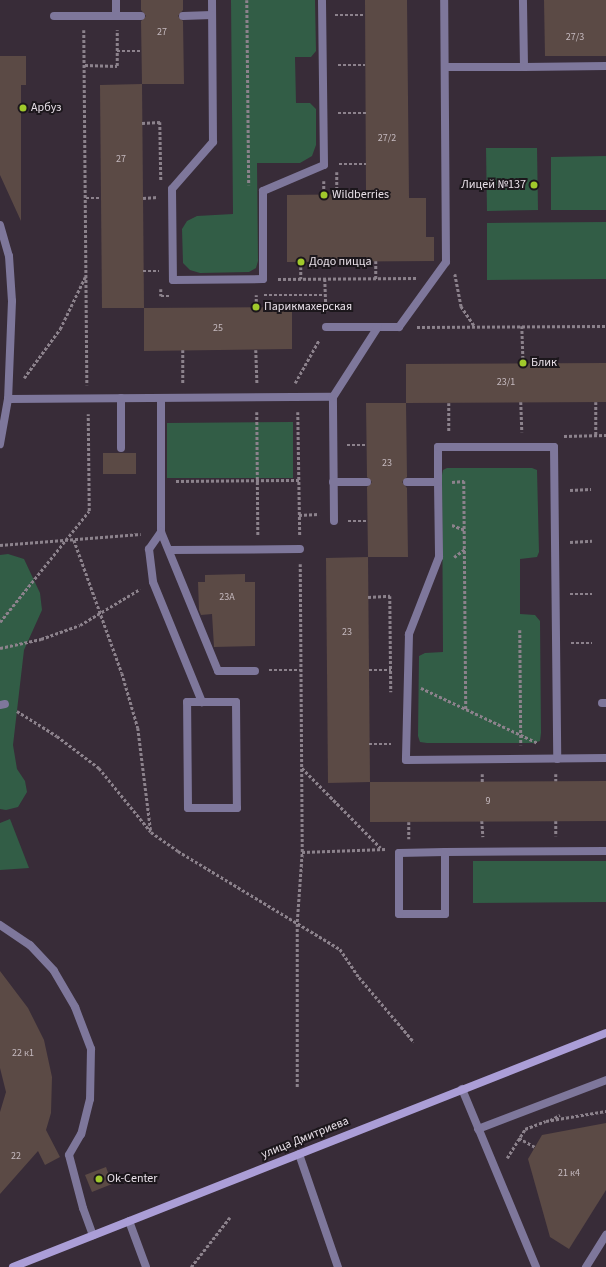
<!DOCTYPE html>
<html>
<head>
<meta charset="utf-8">
<style>
	body { margin:0 }
	#map { position:relative; width:606px; height:1267px; overflow:hidden; background:#382c38; font-family:"Source Sans 3",sans-serif }
	div>[style] { position:absolute }
	[style*='--x'] { left:calc(var(--x)*1px); top:calc(var(--y)*1px); width:calc(var(--w)*1px); rotate:calc(var(--a)*1deg) }
	.green>* { inset:0; background:#325d46 }
	.building>* { inset:0; background:#5b4a45 }
	.path>* { height:2.5px; margin-top:-1.25px; transform-origin:0; background:repeating-linear-gradient(90deg,#8c828c 0 3px,transparent 0 5px) }
	.service>* { height:8px; margin:-4px; padding:0 4px; transform-origin:4px; border-radius:4px; background:#7e779b }
	.minor>* { height:8px; margin:-4px; padding:0 4px; transform-origin:4px; border-radius:4px; background:#7e779b }
	.secondary>* { height:8px; margin:-4px; padding:0 4px; transform-origin:4px; border-radius:4px; background:#ab9ed7 }
	.dots>* { width:11px; height:11px; translate:-50% -50%; box-sizing:border-box; border:2px solid #1c171c; border-radius:50% }
	span { translate:-50% -50%; white-space:nowrap; text-align:center; line-height:1.15; -webkit-text-stroke:4px #1c171c; paint-order:stroke }
	.number-label { font-size:10px; color:#c5babf }
	.number-label span { -webkit-text-stroke-width:0 }
	.poi-label { font-size:12px; color:#e8e0e8 }
	.left { translate:0 -50%; text-align:left }
	.right { translate:-100% -50%; text-align:right }
	.street-label { font-size:12px; color:#e8e0e8 }
</style>
</head>
<body>
<div id="map">
	<div class="green">
		<div style="clip-path:polygon(231px 0,315px 0,316px 51px,311px 57px,295px 57px,296px 103px,310px 103px,316px 109px,316px 145px,312px 156px,300px 163px,257px 163px,258px 261px,256px 268px,249px 272px,200px 273px,190px 270px,183px 263px,182px 229px,187px 221px,197px 216px,233px 214px)"></div>
		<div style="clip-path:polygon(486px 148px,537px 148px,538px 210px,487px 211px)"></div>
		<div style="clip-path:polygon(606px 156px,606px 210px,551px 210px,551px 157px)"></div>
		<div style="clip-path:polygon(606px 222px,606px 279px,487px 280px,487px 223px)"></div>
		<div style="clip-path:polygon(293px 422px,293px 478px,167px 478px,167px 423px)"></div>
		<div style="clip-path:polygon(447px 468px,532px 468px,537px 470px,539px 552px,537px 557px,520px 559px,520px 614px,535px 615px,540px 621px,541px 733px,540px 741px,534px 743px,427px 743px,420px 742px,418px 736px,419px 656px,425px 653px,443px 652px,442px 475px,443px 470px)"></div>
		<div style="clip-path:polygon(8px 554px,24px 559px,40px 593px,42px 610px,24px 650px,13px 745px,17px 769px,25px 781px,27px 792px,18px 807px,6px 810px,0 809px,0 555px)"></div>
		<div style="clip-path:polygon(10px 819px,29px 868px,0 870px,0 823px)"></div>
		<div style="clip-path:polygon(473px 861px,606px 861px,606px 902px,473px 903px)"></div>
	</div>
	<div class="building">
		<div style="clip-path:polygon(141px 0,183px 0,183px 10px,178px 16px,183px 21px,184px 84px,142px 84px,141px 21px,146px 16px,141px 10px)"></div>
		<div style="clip-path:polygon(365px 0,407px 0,409px 198px,426px 198px,426px 237px,434px 237px,434px 261px,287px 262px,287px 195px,366px 194px)"></div>
		<div style="clip-path:polygon(544px 0,606px 0,606px 56px,545px 56px)"></div>
		<div style="clip-path:polygon(0 56px,26px 56px,26px 85px,21px 85px,21px 221px,0 175px)"></div>
		<div style="clip-path:polygon(142px 84px,144px 308px,102px 308px,100px 85px)"></div>
		<div style="clip-path:polygon(292px 307px,292px 349px,144px 351px,144px 308px)"></div>
		<div style="clip-path:polygon(606px 363px,606px 402px,406px 403px,406px 364px)"></div>
		<div style="clip-path:polygon(366px 403px,406px 403px,407px 477px,402px 482px,407px 488px,408px 557px,368px 557px,367px 487px,372px 482px,367px 477px)"></div>
		<div style="clip-path:polygon(103px 453px,136px 453px,136px 474px,103px 474px)"></div>
		<div style="clip-path:polygon(368px 557px,370px 782px,328px 783px,326px 558px)"></div>
		<div style="clip-path:polygon(245px 574px,245px 582px,255px 582px,255px 646px,214px 647px,212px 614px,201px 615px,199px 610px,198px 582px,205px 582px,205px 575px)"></div>
		<div style="clip-path:polygon(606px 781px,606px 821px,370px 822px,370px 782px)"></div>
		<div style="clip-path:polygon(0 971px,28px 1008px,44px 1040px,52px 1077px,51px 1113px,46px 1130px,60px 1157px,45px 1165px,38px 1151px,0 1194px,0 1112px,6px 1092px,0 1068px)"></div>
		<div style="clip-path:polygon(606px 1123px,606px 1190px,569px 1249px,550px 1237px,528px 1159px,542px 1135px)"></div>
		<div style="clip-path:polygon(106px 1167px,112px 1184px,92px 1192px,85px 1175px)"></div>
	</div>
	<div class="path">
		<div style="--x:247;--y:0;--w:185;--a:89.4"></div>
		<div style="--x:335;--y:15;--w:30;--a:0"></div>
		<div style="--x:84;--y:30;--w:355;--a:89.5"></div>
		<div style="--x:117;--y:51;--w:24;--a:0"></div>
		<div style="--x:85;--y:65;--w:32;--a:2"></div>
		<div style="--x:117;--y:66;--w:36;--a:-90"></div>
		<div style="--x:338;--y:65;--w:27;--a:0"></div>
		<div style="--x:338;--y:113;--w:28;--a:0"></div>
		<div style="--x:142;--y:123;--w:18;--a:-3"></div>
		<div style="--x:160;--y:122;--w:58;--a:89"></div>
		<div style="--x:339;--y:164;--w:27;--a:0"></div>
		<div style="--x:337;--y:172;--w:16;--a:90"></div>
		<div style="--x:324;--y:181;--w:14;--a:90"></div>
		<div style="--x:86;--y:198;--w:15;--a:0"></div>
		<div style="--x:143;--y:198;--w:15;--a:-4"></div>
		<div style="--x:376;--y:261;--w:18;--a:90"></div>
		<div style="--x:301;--y:262;--w:17;--a:90"></div>
		<div style="--x:143;--y:271;--w:16;--a:0"></div>
		<div style="--x:455;--y:274;--w:33;--a:79"></div>
		<div style="--x:461;--y:306;--w:25;--a:56"></div>
		<div style="--x:278;--y:279;--w:139;--a:-0.4"></div>
		<div style="--x:325;--y:279;--w:34;--a:88"></div>
		<div style="--x:161;--y:289;--w:7;--a:90"></div>
		<div style="--x:161;--y:296;--w:10;--a:0"></div>
		<div style="--x:264;--y:295;--w:61;--a:0"></div>
		<div style="--x:256;--y:307;--w:12;--a:-90"></div>
		<div style="--x:522;--y:326;--w:37;--a:88"></div>
		<div style="--x:417;--y:327;--w:189;--a:-0.3"></div>
		<div style="--x:183;--y:350;--w:34;--a:90"></div>
		<div style="--x:256;--y:350;--w:33;--a:88"></div>
		<div style="--x:24;--y:378;--w:61;--a:-53.7"></div>
		<div style="--x:60;--y:329;--w:58;--a:-64.3"></div>
		<div style="--x:295;--y:383;--w:49;--a:-60.8"></div>
		<div style="--x:521;--y:402;--w:30;--a:88"></div>
		<div style="--x:596;--y:402;--w:33;--a:90"></div>
		<div style="--x:449;--y:403;--w:29;--a:90"></div>
		<div style="--x:257;--y:412;--w:123;--a:89.5"></div>
		<div style="--x:298;--y:412;--w:123;--a:89.1"></div>
		<div style="--x:564;--y:436;--w:42;--a:-1.4"></div>
		<div style="--x:347;--y:445;--w:20;--a:0"></div>
		<div style="--x:176;--y:481;--w:123;--a:-0.5"></div>
		<div style="--x:452;--y:482;--w:12;--a:-5"></div>
		<div style="--x:464;--y:481;--w:228;--a:89.5"></div>
		<div style="--x:570;--y:490;--w:21;--a:-3"></div>
		<div style="--x:299;--y:515;--w:20;--a:-3"></div>
		<div style="--x:348;--y:521;--w:19;--a:0"></div>
		<div style="--x:452;--y:525;--w:14;--a:21"></div>
		<div style="--x:74;--y:540;--w:141;--a:70.2"></div>
		<div style="--x:122;--y:673;--w:57;--a:73.8"></div>
		<div style="--x:138;--y:728;--w:105;--a:82.9"></div>
		<div style="--x:570;--y:542;--w:22;--a:-3"></div>
		<div style="--x:0;--y:545;--w:141;--a:-4.5"></div>
		<div style="--x:454;--y:557;--w:14;--a:-36"></div>
		<div style="--x:570;--y:594;--w:22;--a:0"></div>
		<div style="--x:368;--y:597;--w:22;--a:-3"></div>
		<div style="--x:390;--y:596;--w:96;--a:89.4"></div>
		<div style="--x:0;--y:622;--w:142;--a:-51.3"></div>
		<div style="--x:89;--y:511;--w:97;--a:-90.6"></div>
		<div style="--x:520;--y:630;--w:115;--a:89.5"></div>
		<div style="--x:571;--y:643;--w:21;--a:0"></div>
		<div style="--x:0;--y:648;--w:42;--a:-12.4"></div>
		<div style="--x:41;--y:639;--w:41;--a:-19.7"></div>
		<div style="--x:80;--y:625;--w:70;--a:-31"></div>
		<div style="--x:269;--y:670;--w:32;--a:0"></div>
		<div style="--x:369;--y:670;--w:22;--a:0"></div>
		<div style="--x:421;--y:688;--w:129;--a:25.2"></div>
		<div style="--x:17;--y:711;--w:47;--a:32"></div>
		<div style="--x:57;--y:736;--w:53;--a:37.3"></div>
		<div style="--x:99;--y:768;--w:82;--a:50.9"></div>
		<div style="--x:151;--y:832;--w:33;--a:35"></div>
		<div style="--x:178;--y:851;--w:189;--a:31.2"></div>
		<div style="--x:340;--y:949;--w:34;--a:56"></div>
		<div style="--x:359;--y:977;--w:85;--a:49.8"></div>
		<div style="--x:369;--y:744;--w:22;--a:0"></div>
		<div style="--x:302;--y:768;--w:112;--a:45.4"></div>
		<div style="--x:556;--y:774;--w:7;--a:90"></div>
		<div style="--x:482;--y:782;--w:8;--a:-90"></div>
		<div style="--x:482;--y:821;--w:16;--a:86"></div>
		<div style="--x:556;--y:821;--w:15;--a:90"></div>
		<div style="--x:409;--y:822;--w:17;--a:90"></div>
		<div style="--x:302;--y:852;--w:84;--a:-2"></div>
		<div style="--x:297;--y:1087;--w:165;--a:-90"></div>
		<div style="--x:297;--y:922;--w:70;--a:-85.9"></div>
		<div style="--x:302;--y:852;--w:288;--a:-90.4"></div>
		<div style="--x:550;--y:1120;--w:11;--a:-27"></div>
		<div style="--x:519;--y:1138;--w:18;--a:29"></div>
		<div style="--x:507;--y:1158;--w:34;--a:-58"></div>
		<div style="--x:525;--y:1129;--w:22;--a:-21"></div>
		<div style="--x:546;--y:1121;--w:61;--a:-9.5"></div>
		<div style="--x:191;--y:1267;--w:63;--a:-52"></div>
	</div>
	<div class="service">
		<div style="--x:116;--y:0;--w:16;--a:90"></div>
		<div style="--x:212;--y:0;--w:142;--a:89.6"></div>
		<div style="--x:213;--y:142;--w:62;--a:131.1"></div>
		<div style="--x:172;--y:189;--w:91;--a:89.4"></div>
		<div style="--x:173;--y:280;--w:90;--a:-0.6"></div>
		<div style="--x:263;--y:279;--w:88;--a:-90"></div>
		<div style="--x:263;--y:191;--w:66;--a:-23.1"></div>
		<div style="--x:324;--y:165;--w:165;--a:-90.7"></div>
		<div style="--x:54;--y:16;--w:87;--a:0"></div>
		<div style="--x:183;--y:16;--w:29;--a:-2"></div>
		<div style="--x:445;--y:67;--w:79;--a:0"></div>
		<div style="--x:524;--y:67;--w:67;--a:-90.9"></div>
		<div style="--x:524;--y:67;--w:82;--a:-0.7"></div>
		<div style="--x:326;--y:327;--w:73;--a:0"></div>
		<div style="--x:399;--y:327;--w:80;--a:-54.1"></div>
		<div style="--x:446;--y:262;--w:262;--a:-90.4"></div>
		<div style="--x:121;--y:398;--w:50;--a:90"></div>
		<div style="--x:161;--y:398;--w:134;--a:90"></div>
		<div style="--x:161;--y:532;--w:150;--a:67.7"></div>
		<div style="--x:218;--y:671;--w:37;--a:0"></div>
		<div style="--x:8;--y:399;--w:325;--a:-0.4"></div>
		<div style="--x:333;--y:482;--w:34;--a:0"></div>
		<div style="--x:407;--y:482;--w:31;--a:0"></div>
		<div style="--x:438;--y:482;--w:75;--a:89.2"></div>
		<div style="--x:439;--y:557;--w:83;--a:111.3"></div>
		<div style="--x:409;--y:634;--w:126;--a:91.4"></div>
		<div style="--x:406;--y:760;--w:200;--a:-0.6"></div>
		<div style="--x:438;--y:482;--w:35;--a:-90"></div>
		<div style="--x:438;--y:447;--w:116;--a:0"></div>
		<div style="--x:554;--y:447;--w:312;--a:89.4"></div>
		<div style="--x:334;--y:521;--w:124;--a:-90.5"></div>
		<div style="--x:333;--y:397;--w:83;--a:-57.3"></div>
		<div style="--x:161;--y:532;--w:21;--a:125"></div>
		<div style="--x:149;--y:549;--w:33;--a:83"></div>
		<div style="--x:153;--y:582;--w:130;--a:67.8"></div>
		<div style="--x:170;--y:550;--w:130;--a:-0.4"></div>
		<div style="--x:187;--y:702;--w:49;--a:0"></div>
		<div style="--x:236;--y:702;--w:106;--a:89.5"></div>
		<div style="--x:237;--y:808;--w:49;--a:180"></div>
		<div style="--x:188;--y:808;--w:106;--a:-90.5"></div>
		<div style="--x:602;--y:703;--w:4;--a:0"></div>
		<div style="--x:0;--y:705;--w:5;--a:-11"></div>
		<div style="--x:445;--y:852;--w:62;--a:90"></div>
		<div style="--x:445;--y:914;--w:46;--a:180"></div>
		<div style="--x:399;--y:914;--w:61;--a:-90"></div>
		<div style="--x:399;--y:853;--w:46;--a:-1.2"></div>
		<div style="--x:445;--y:852;--w:161;--a:-0.4"></div>
		<div style="--x:0;--y:925;--w:36;--a:34"></div>
		<div style="--x:30;--y:945;--w:35;--a:47"></div>
		<div style="--x:54;--y:971;--w:42;--a:59.7"></div>
		<div style="--x:75;--y:1007;--w:45;--a:69.1"></div>
		<div style="--x:91;--y:1049;--w:50;--a:91.1"></div>
		<div style="--x:90;--y:1099;--w:36;--a:104"></div>
		<div style="--x:81;--y:1134;--w:24;--a:120"></div>
		<div style="--x:69;--y:1155;--w:55;--a:75.2"></div>
		<div style="--x:83;--y:1208;--w:29;--a:70"></div>
		<div style="--x:462;--y:1089;--w:193;--a:67.4"></div>
		<div style="--x:478;--y:1129;--w:137;--a:-20.9"></div>
		<div style="--x:299;--y:1154;--w:120;--a:71"></div>
		<div style="--x:129;--y:1221;--w:49;--a:69.7"></div>
		<div style="--x:586;--y:1267;--w:38;--a:-58"></div>
	</div>
	<div class="minor">
		<div style="--x:0;--y:225;--w:32;--a:74"></div>
		<div style="--x:9;--y:256;--w:45;--a:86.2"></div>
		<div style="--x:12;--y:301;--w:98;--a:92.3"></div>
		<div style="--x:8;--y:399;--w:46;--a:100.1"></div>
	</div>
	<div class="secondary">
		<div style="--x:13;--y:1267;--w:637;--a:-21.53"></div>
	</div>
	<div class="dots">
		<div style="left:23px;top:108px;background:#a0c92b"></div>
		<div style="left:534px;top:185px;background:#a0c92b"></div>
		<div style="left:324px;top:195px;background:#a0c92b"></div>
		<div style="left:301px;top:262px;background:#a0c92b"></div>
		<div style="left:256px;top:307px;background:#a0c92b"></div>
		<div style="left:523px;top:363px;background:#a0c92b"></div>
		<div style="left:99px;top:1179px;background:#a0c92b"></div>
	</div>
	<div class="number-label">
		<span style="left:162px;top:33px">27</span>
		<span style="left:575px;top:38px">27/3</span>
		<span style="left:387px;top:139px">27/2</span>
		<span style="left:121px;top:160px">27</span>
		<span style="left:218px;top:329px">25</span>
		<span style="left:506px;top:383px">23/1</span>
		<span style="left:387px;top:464px">23</span>
		<span style="left:227px;top:598px">23А</span>
		<span style="left:347px;top:633px">23</span>
		<span style="left:488px;top:802px">9</span>
		<span style="left:23px;top:1054px">22 к1</span>
		<span style="left:16px;top:1157px">22</span>
		<span style="left:569px;top:1174px">21 к4</span>
	</div>
	<div class="poi-label">
		<span class="left" style="left:31px;top:108px">Арбуз</span>
		<span class="right" style="left:526px;top:185px">Лицей №137</span>
		<span class="left" style="left:332px;top:195px">Wildberries</span>
		<span class="left" style="left:309px;top:262px">Додо пицца</span>
		<span class="left" style="left:264px;top:307px">Парикмахерская</span>
		<span class="left" style="left:531px;top:363px">Блик</span>
		<span class="left" style="left:107px;top:1179px">Ok-Center</span>
	</div>
	<div class="street-label">
		<span style="left:305px;top:1138px;rotate:-22deg">улица Дмитриева</span>
	</div>
</div>
</body>
</html>
